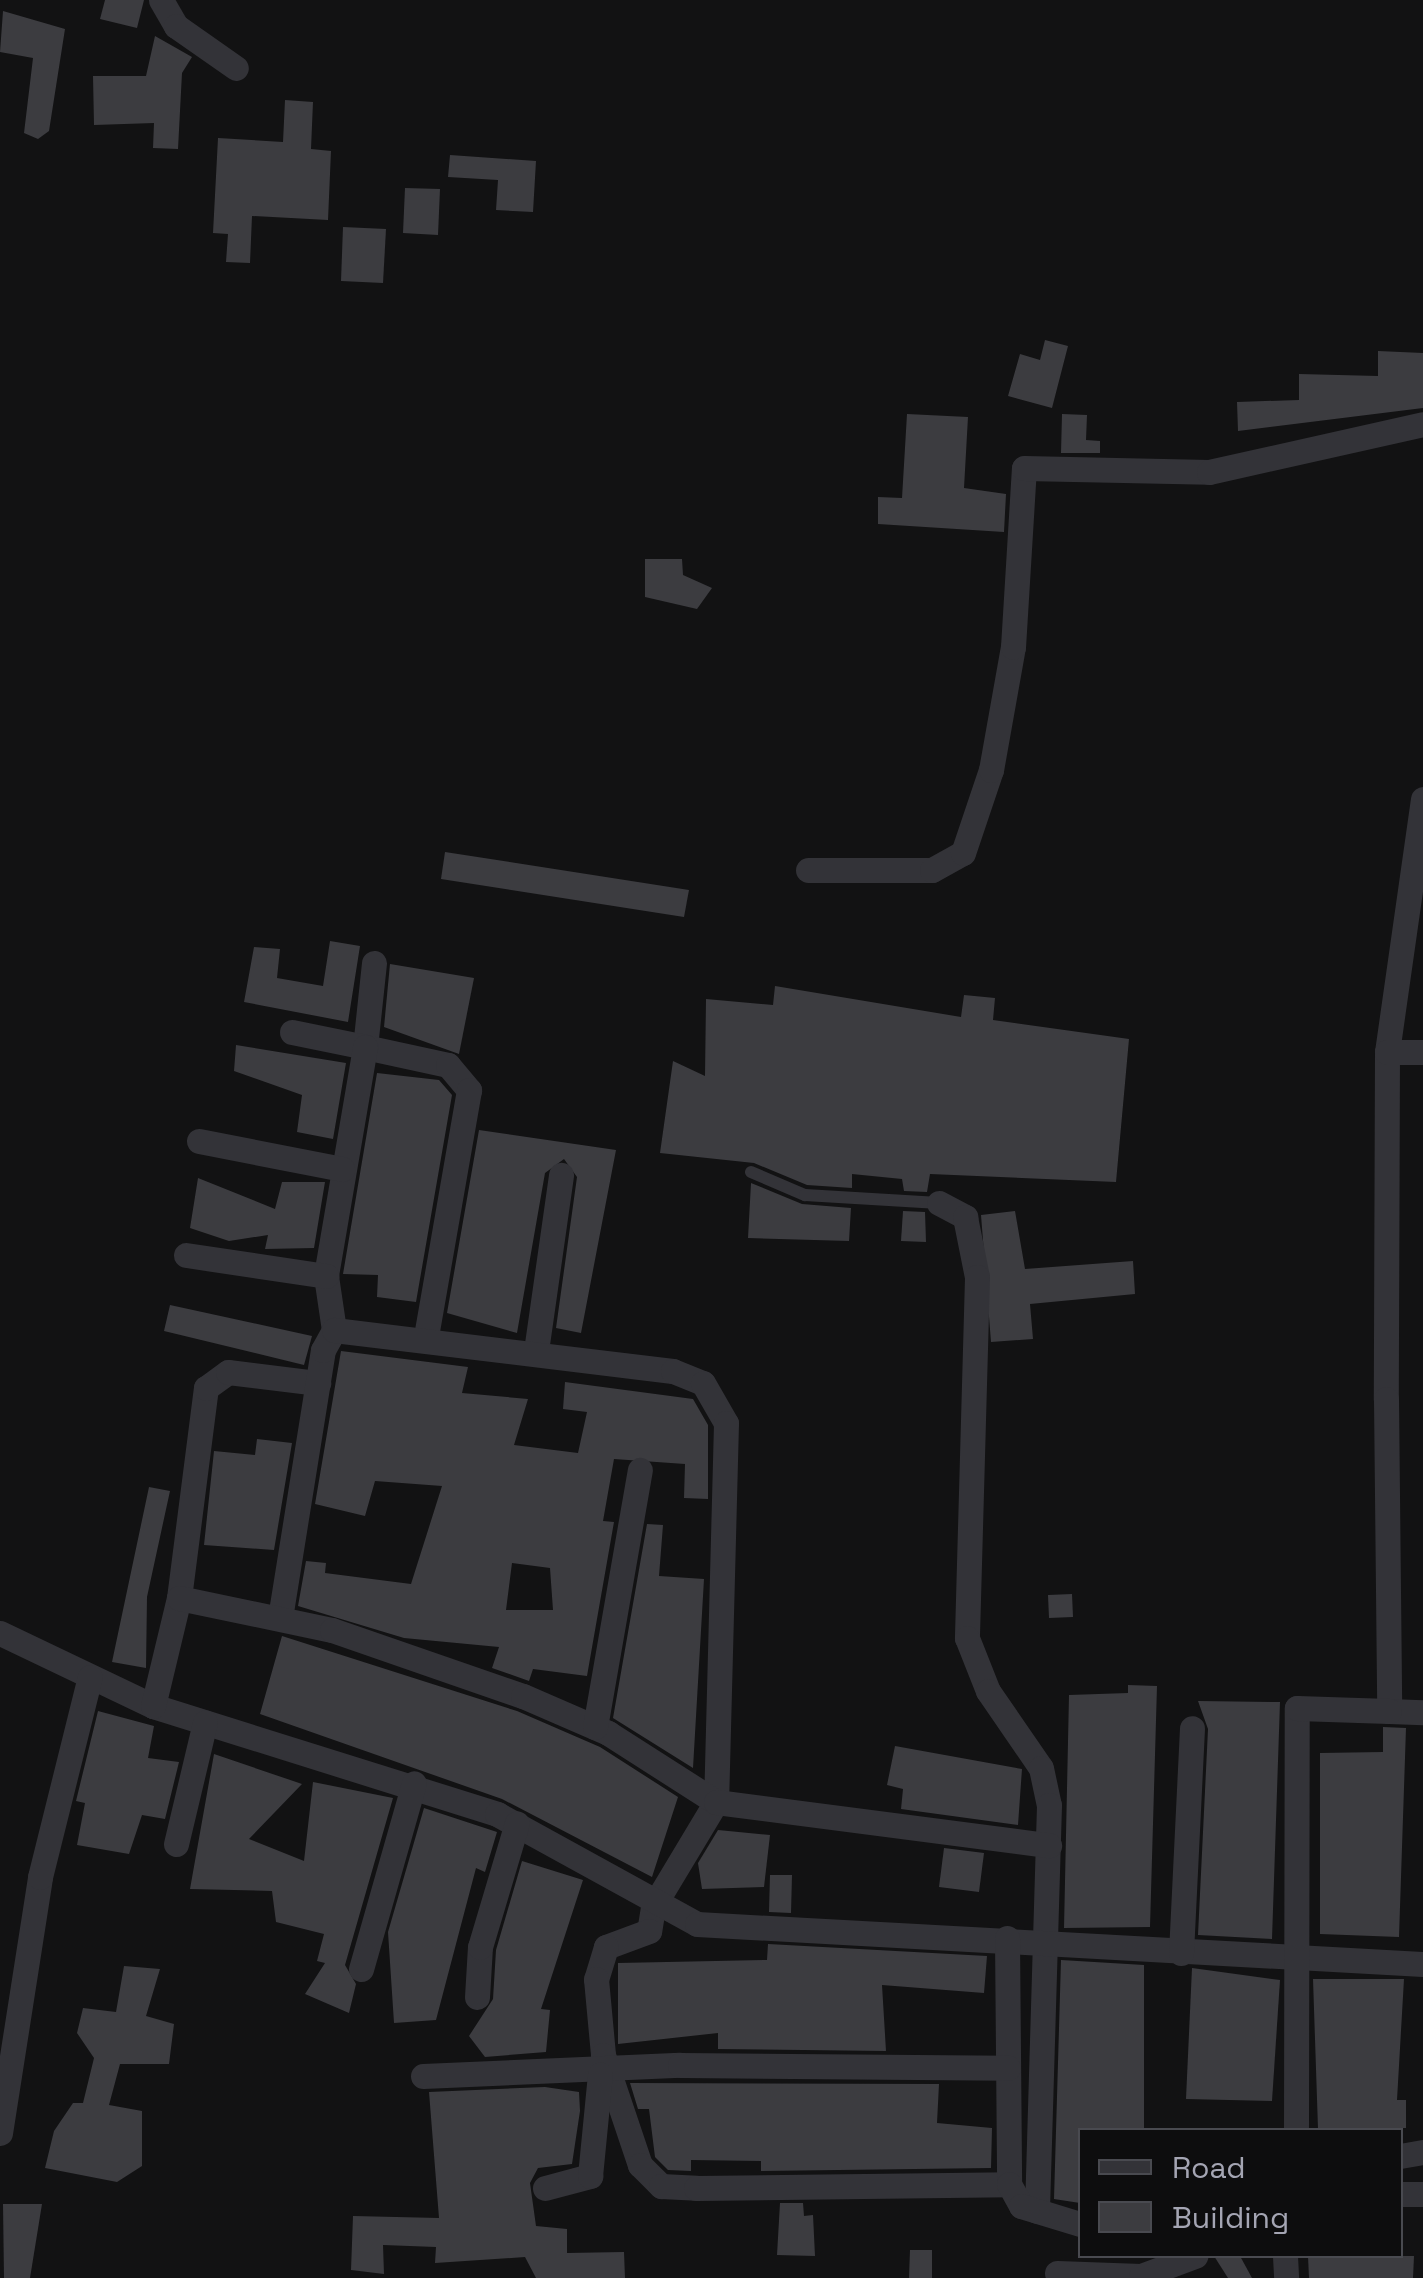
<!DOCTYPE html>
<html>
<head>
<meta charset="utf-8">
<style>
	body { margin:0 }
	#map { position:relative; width:1423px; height:2278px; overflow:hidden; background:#121213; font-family:"Space Grotesk",sans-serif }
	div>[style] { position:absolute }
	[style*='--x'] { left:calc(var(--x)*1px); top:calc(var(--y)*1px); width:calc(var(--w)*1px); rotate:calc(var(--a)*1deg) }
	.building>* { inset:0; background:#3c3c40 }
	.service>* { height:12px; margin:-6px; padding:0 6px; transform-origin:6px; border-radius:6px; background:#333338 }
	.minor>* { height:25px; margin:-12.5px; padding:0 12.5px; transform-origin:12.5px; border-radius:12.5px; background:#333338 }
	span { translate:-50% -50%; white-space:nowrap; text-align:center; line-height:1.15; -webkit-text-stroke:9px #0d0d0e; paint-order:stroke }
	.legend { position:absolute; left:1078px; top:2128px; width:325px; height:130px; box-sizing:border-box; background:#0d0d0e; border:2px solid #494a50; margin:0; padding:12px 18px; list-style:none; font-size:30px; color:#a4a5b3 }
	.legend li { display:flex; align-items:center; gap:20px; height:50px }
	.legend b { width:50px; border:2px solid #494a50 }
</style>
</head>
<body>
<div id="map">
	<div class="building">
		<div style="clip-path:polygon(105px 0,144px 0,137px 28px,100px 19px)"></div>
		<div style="clip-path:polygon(3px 11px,65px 29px,49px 131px,38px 139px,24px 133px,33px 58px,0 52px)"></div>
		<div style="clip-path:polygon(155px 36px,192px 57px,182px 73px,178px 149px,153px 148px,154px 123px,94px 125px,93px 76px,146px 76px)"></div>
		<div style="clip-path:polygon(285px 100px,313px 102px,311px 149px,331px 151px,328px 220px,252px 216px,250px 263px,226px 262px,228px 234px,213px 233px,218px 138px,283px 142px)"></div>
		<div style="clip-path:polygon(450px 155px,536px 161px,533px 212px,496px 210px,498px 180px,448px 177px)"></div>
		<div style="clip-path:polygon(405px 188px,440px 189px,438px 235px,403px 233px)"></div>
		<div style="clip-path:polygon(343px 227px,386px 229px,383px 283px,341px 281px)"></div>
		<div style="clip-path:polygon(1045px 340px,1068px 346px,1052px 408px,1008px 396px,1020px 354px,1040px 360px)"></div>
		<div style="clip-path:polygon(1378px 351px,1423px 353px,1423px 408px,1238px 431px,1237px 402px,1299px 400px,1299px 374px,1378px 376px)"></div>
		<div style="clip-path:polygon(907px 414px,968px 417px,964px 488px,1006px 494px,1004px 532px,878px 524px,878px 497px,902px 498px)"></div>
		<div style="clip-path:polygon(1062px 414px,1087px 415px,1086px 440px,1100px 441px,1100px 453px,1061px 453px)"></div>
		<div style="clip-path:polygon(645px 559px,682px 559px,683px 575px,712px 588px,697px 609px,645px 597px)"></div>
		<div style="clip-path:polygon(445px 852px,689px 890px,684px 917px,441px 879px)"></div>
		<div style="clip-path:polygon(330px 941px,360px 946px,348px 1022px,244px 1002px,254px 947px,280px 949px,277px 978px,323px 986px)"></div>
		<div style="clip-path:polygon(390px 964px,474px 978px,459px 1054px,384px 1027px)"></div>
		<div style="clip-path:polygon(775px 986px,961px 1017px,964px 995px,995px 998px,993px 1020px,1129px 1039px,1116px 1182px,930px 1174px,927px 1192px,904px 1191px,902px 1179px,852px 1174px,852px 1188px,807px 1185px,754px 1163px,660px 1153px,673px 1061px,705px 1076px,706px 999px,773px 1005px)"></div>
		<div style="clip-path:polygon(236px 1045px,346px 1063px,333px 1139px,297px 1132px,302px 1095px,234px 1071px)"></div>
		<div style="clip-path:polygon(377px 1073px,439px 1080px,452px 1095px,416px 1302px,377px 1297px,378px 1275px,343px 1274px)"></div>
		<div style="clip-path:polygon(479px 1130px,616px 1150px,581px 1333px,556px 1328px,577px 1177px,564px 1159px,545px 1173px,517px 1333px,447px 1313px)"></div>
		<div style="clip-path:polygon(198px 1178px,275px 1209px,282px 1182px,325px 1182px,314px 1248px,265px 1249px,268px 1235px,229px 1241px,190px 1228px)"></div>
		<div style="clip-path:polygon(751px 1183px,802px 1204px,851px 1208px,849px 1241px,748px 1238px)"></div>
		<div style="clip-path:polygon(903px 1211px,925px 1212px,926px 1242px,901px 1241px)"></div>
		<div style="clip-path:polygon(1015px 1211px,1025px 1269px,1133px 1261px,1135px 1294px,1030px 1304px,1033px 1339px,991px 1342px,981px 1215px)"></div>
		<div style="clip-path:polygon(170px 1305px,312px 1336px,304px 1365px,164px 1331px)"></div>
		<div style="clip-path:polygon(evenodd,341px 1351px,468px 1367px,462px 1393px,528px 1399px,514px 1445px,578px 1453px,587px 1412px,563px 1409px,565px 1382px,693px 1399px,708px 1425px,708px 1499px,684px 1498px,685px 1464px,614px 1459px,603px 1521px,614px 1522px,587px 1676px,533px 1669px,529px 1681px,492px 1668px,499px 1647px,404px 1638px,298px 1606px,306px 1561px,326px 1563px,325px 1573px,411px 1584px,442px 1486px,375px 1481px,365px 1516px,315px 1504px,341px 1351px,512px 1563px,550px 1568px,553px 1610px,506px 1610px,512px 1563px)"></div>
		<div style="clip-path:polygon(257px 1439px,292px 1443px,274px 1550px,204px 1545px,214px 1451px,255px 1455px)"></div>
		<div style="clip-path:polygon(149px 1487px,170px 1491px,147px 1597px,146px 1668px,112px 1662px)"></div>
		<div style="clip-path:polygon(647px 1524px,663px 1525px,659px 1576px,704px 1579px,693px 1768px,613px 1718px)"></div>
		<div style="clip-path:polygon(1072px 1594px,1073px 1617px,1049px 1618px,1048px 1595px)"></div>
		<div style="clip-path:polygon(282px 1636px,517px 1711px,600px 1747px,678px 1797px,652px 1877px,502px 1799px,260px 1714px)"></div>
		<div style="clip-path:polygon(1128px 1685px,1157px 1686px,1150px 1927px,1064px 1928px,1069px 1695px,1128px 1693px)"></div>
		<div style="clip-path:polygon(1198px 1701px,1280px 1702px,1272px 1939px,1198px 1935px,1208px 1729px)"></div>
		<div style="clip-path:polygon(98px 1711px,154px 1726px,148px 1758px,179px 1762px,165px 1819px,142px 1815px,129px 1854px,77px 1845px,85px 1803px,76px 1801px)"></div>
		<div style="clip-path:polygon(1383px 1727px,1406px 1728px,1399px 1937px,1320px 1934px,1320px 1753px,1383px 1752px)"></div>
		<div style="clip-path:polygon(895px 1746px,1022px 1769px,1018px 1825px,901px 1809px,903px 1789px,887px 1785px)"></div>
		<div style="clip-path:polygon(214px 1754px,302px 1784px,249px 1839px,304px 1861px,313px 1782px,393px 1798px,345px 1965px,356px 1984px,349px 2013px,305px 1994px,325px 1963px,317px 1961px,324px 1934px,276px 1922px,272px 1891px,190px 1889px)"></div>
		<div style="clip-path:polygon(424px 1808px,497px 1832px,485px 1872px,476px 1868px,436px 2020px,394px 2023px,388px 1932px)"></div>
		<div style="clip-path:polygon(718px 1830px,770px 1835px,764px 1887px,702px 1889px,698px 1863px)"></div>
		<div style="clip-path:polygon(944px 1848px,984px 1853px,979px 1892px,939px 1887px)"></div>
		<div style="clip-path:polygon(522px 1861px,583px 1880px,541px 2009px,550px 2010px,546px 2052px,485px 2057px,469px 2036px,493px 1999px,496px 1950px)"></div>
		<div style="clip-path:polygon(770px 1875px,792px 1875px,791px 1913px,769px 1912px)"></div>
		<div style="clip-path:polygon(768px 1944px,987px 1956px,984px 1993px,882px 1985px,886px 2051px,718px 2049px,718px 2033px,618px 2044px,618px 1963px,767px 1960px)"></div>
		<div style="clip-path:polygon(1061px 1960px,1144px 1965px,1144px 2130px,1080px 2130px,1080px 2203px,1054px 2199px)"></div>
		<div style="clip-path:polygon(124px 1966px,160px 1969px,146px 2016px,174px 2024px,169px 2064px,120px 2064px,109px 2105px,142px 2111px,142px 2166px,117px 2182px,45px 2168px,54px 2131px,73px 2103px,83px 2103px,94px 2058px,77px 2033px,83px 2008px,116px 2012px)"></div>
		<div style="clip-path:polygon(1192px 1968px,1280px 1980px,1272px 2101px,1186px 2099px)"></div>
		<div style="clip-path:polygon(1313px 1979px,1404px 1979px,1397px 2100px,1406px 2100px,1406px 2128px,1318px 2129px)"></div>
		<div style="clip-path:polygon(630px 2083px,939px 2084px,937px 2123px,992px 2128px,991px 2168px,761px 2171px,761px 2161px,691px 2160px,691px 2171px,668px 2170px,655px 2157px,649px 2109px,638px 2109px)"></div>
		<div style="clip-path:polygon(545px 2087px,579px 2092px,580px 2111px,572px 2164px,538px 2168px,530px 2183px,536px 2226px,567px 2229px,567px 2253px,624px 2252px,625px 2278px,536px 2278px,525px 2257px,435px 2263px,436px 2247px,383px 2245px,384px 2274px,351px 2270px,353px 2216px,439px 2218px,429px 2092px)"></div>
		<div style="clip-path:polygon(780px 2203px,803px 2203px,804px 2216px,813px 2215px,815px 2256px,777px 2255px)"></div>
		<div style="clip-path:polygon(3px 2204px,42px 2204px,30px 2278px,4px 2278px)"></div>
		<div style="clip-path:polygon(910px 2250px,932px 2250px,932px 2278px,909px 2278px)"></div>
		<div style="clip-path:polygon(1214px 2256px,1240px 2256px,1252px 2278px,1228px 2278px)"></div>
		<div style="clip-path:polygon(1308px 2256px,1414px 2256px,1413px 2278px,1309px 2278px)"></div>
	</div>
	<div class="service">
		<div style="--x:751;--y:1172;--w:59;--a:23.1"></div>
		<div style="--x:805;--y:1195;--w:134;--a:3.4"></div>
	</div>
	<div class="minor">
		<div style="--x:161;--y:0;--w:30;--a:60"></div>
		<div style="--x:176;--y:26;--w:73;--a:35"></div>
		<div style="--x:1423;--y:799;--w:256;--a:98.1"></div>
		<div style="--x:1387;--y:1052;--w:347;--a:90.2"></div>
		<div style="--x:1386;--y:1399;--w:312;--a:89.4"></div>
		<div style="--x:1389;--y:1711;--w:34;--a:2"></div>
		<div style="--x:808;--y:870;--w:124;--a:0"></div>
		<div style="--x:932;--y:870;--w:35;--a:-29"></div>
		<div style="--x:963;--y:853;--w:88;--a:-71.4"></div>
		<div style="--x:991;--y:770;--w:125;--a:-79.9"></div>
		<div style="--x:1013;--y:647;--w:179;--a:-86.5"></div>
		<div style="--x:1024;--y:468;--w:185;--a:1.2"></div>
		<div style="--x:1209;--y:472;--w:219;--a:-12.6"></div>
		<div style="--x:374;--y:963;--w:84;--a:96.1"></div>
		<div style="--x:365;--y:1047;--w:85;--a:12.2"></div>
		<div style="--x:448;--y:1065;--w:33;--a:50"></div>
		<div style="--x:469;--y:1090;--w:251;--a:99.9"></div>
		<div style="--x:292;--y:1032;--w:75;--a:11.6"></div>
		<div style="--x:365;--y:1047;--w:232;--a:99.7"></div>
		<div style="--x:326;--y:1276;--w:55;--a:81.6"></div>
		<div style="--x:1387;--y:1052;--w:36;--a:0"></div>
		<div style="--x:199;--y:1141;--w:146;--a:11.1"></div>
		<div style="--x:939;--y:1203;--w:30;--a:28"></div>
		<div style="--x:965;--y:1217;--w:61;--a:78.7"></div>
		<div style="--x:977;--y:1277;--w:361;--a:91.6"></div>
		<div style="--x:967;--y:1638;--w:57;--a:68.4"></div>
		<div style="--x:988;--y:1691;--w:93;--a:55.5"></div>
		<div style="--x:1041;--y:1768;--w:38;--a:78"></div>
		<div style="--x:1049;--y:1805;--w:406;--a:91.7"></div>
		<div style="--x:186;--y:1255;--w:142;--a:8.5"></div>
		<div style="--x:536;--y:1351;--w:178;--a:-81.9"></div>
		<div style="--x:179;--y:1598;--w:212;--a:-82.7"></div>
		<div style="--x:206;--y:1388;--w:27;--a:-36"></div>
		<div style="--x:228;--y:1372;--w:91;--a:7"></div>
		<div style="--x:280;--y:1618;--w:271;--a:-80.9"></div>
		<div style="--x:323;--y:1350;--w:23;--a:-61"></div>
		<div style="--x:334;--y:1330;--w:341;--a:6.9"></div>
		<div style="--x:673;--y:1371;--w:32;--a:22"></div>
		<div style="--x:703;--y:1383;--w:46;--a:60.1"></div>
		<div style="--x:726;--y:1423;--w:379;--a:91.5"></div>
		<div style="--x:716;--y:1802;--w:122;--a:121"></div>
		<div style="--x:653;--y:1907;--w:24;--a:99"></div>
		<div style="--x:649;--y:1931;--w:46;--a:159.6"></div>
		<div style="--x:606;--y:1947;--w:34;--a:107"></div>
		<div style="--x:596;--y:1979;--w:76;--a:84.7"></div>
		<div style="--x:603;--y:2055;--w:116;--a:71.4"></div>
		<div style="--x:640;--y:2165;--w:30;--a:45"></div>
		<div style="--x:661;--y:2186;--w:35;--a:3"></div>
		<div style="--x:696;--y:2188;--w:313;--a:-0.7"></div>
		<div style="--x:0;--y:1633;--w:170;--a:25.5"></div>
		<div style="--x:153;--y:1706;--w:361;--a:17.4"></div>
		<div style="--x:497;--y:1814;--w:228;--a:28.8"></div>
		<div style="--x:697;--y:1924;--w:727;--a:3.15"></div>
		<div style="--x:153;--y:1706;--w:111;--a:-76.5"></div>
		<div style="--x:179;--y:1598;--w:156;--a:11.8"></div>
		<div style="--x:332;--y:1630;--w:202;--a:19.1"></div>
		<div style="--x:523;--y:1696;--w:93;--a:23.5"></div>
		<div style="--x:608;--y:1733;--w:128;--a:32.6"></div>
		<div style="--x:716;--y:1802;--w:336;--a:7.4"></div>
		<div style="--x:595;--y:1727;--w:261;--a:-80.1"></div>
		<div style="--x:176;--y:1844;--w:125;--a:-76.6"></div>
		<div style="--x:1007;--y:1938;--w:246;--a:89.5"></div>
		<div style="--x:1009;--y:2184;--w:25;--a:61"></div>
		<div style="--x:1021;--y:2206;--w:62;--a:17"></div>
		<div style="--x:1181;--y:1953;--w:225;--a:-87.2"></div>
		<div style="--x:361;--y:1969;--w:193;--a:-74.1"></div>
		<div style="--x:477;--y:1997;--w:50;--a:-86.6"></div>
		<div style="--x:480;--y:1947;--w:129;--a:-73.4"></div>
		<div style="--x:423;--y:2076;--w:257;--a:-2.5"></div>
		<div style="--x:680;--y:2065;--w:328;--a:0.5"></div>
		<div style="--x:1296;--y:2130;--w:422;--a:-89.9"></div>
		<div style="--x:1297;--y:1708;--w:92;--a:1.9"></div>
		<div style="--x:0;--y:2133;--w:259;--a:-81.1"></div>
		<div style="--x:40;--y:1877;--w:206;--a:-76"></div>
		<div style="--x:1400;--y:2156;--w:23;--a:-10"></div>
		<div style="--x:545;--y:2188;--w:47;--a:-14.9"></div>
		<div style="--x:590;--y:2176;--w:102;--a:-84.4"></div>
		<div style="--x:1400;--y:2194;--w:23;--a:0"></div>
		<div style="--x:1285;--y:2256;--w:22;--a:87"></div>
		<div style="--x:1057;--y:2273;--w:84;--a:2"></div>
		<div style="--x:1141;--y:2276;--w:58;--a:-20.3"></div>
	</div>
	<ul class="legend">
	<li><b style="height:12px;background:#333338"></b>Road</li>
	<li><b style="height:28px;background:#3c3c40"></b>Building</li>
	</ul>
</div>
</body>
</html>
